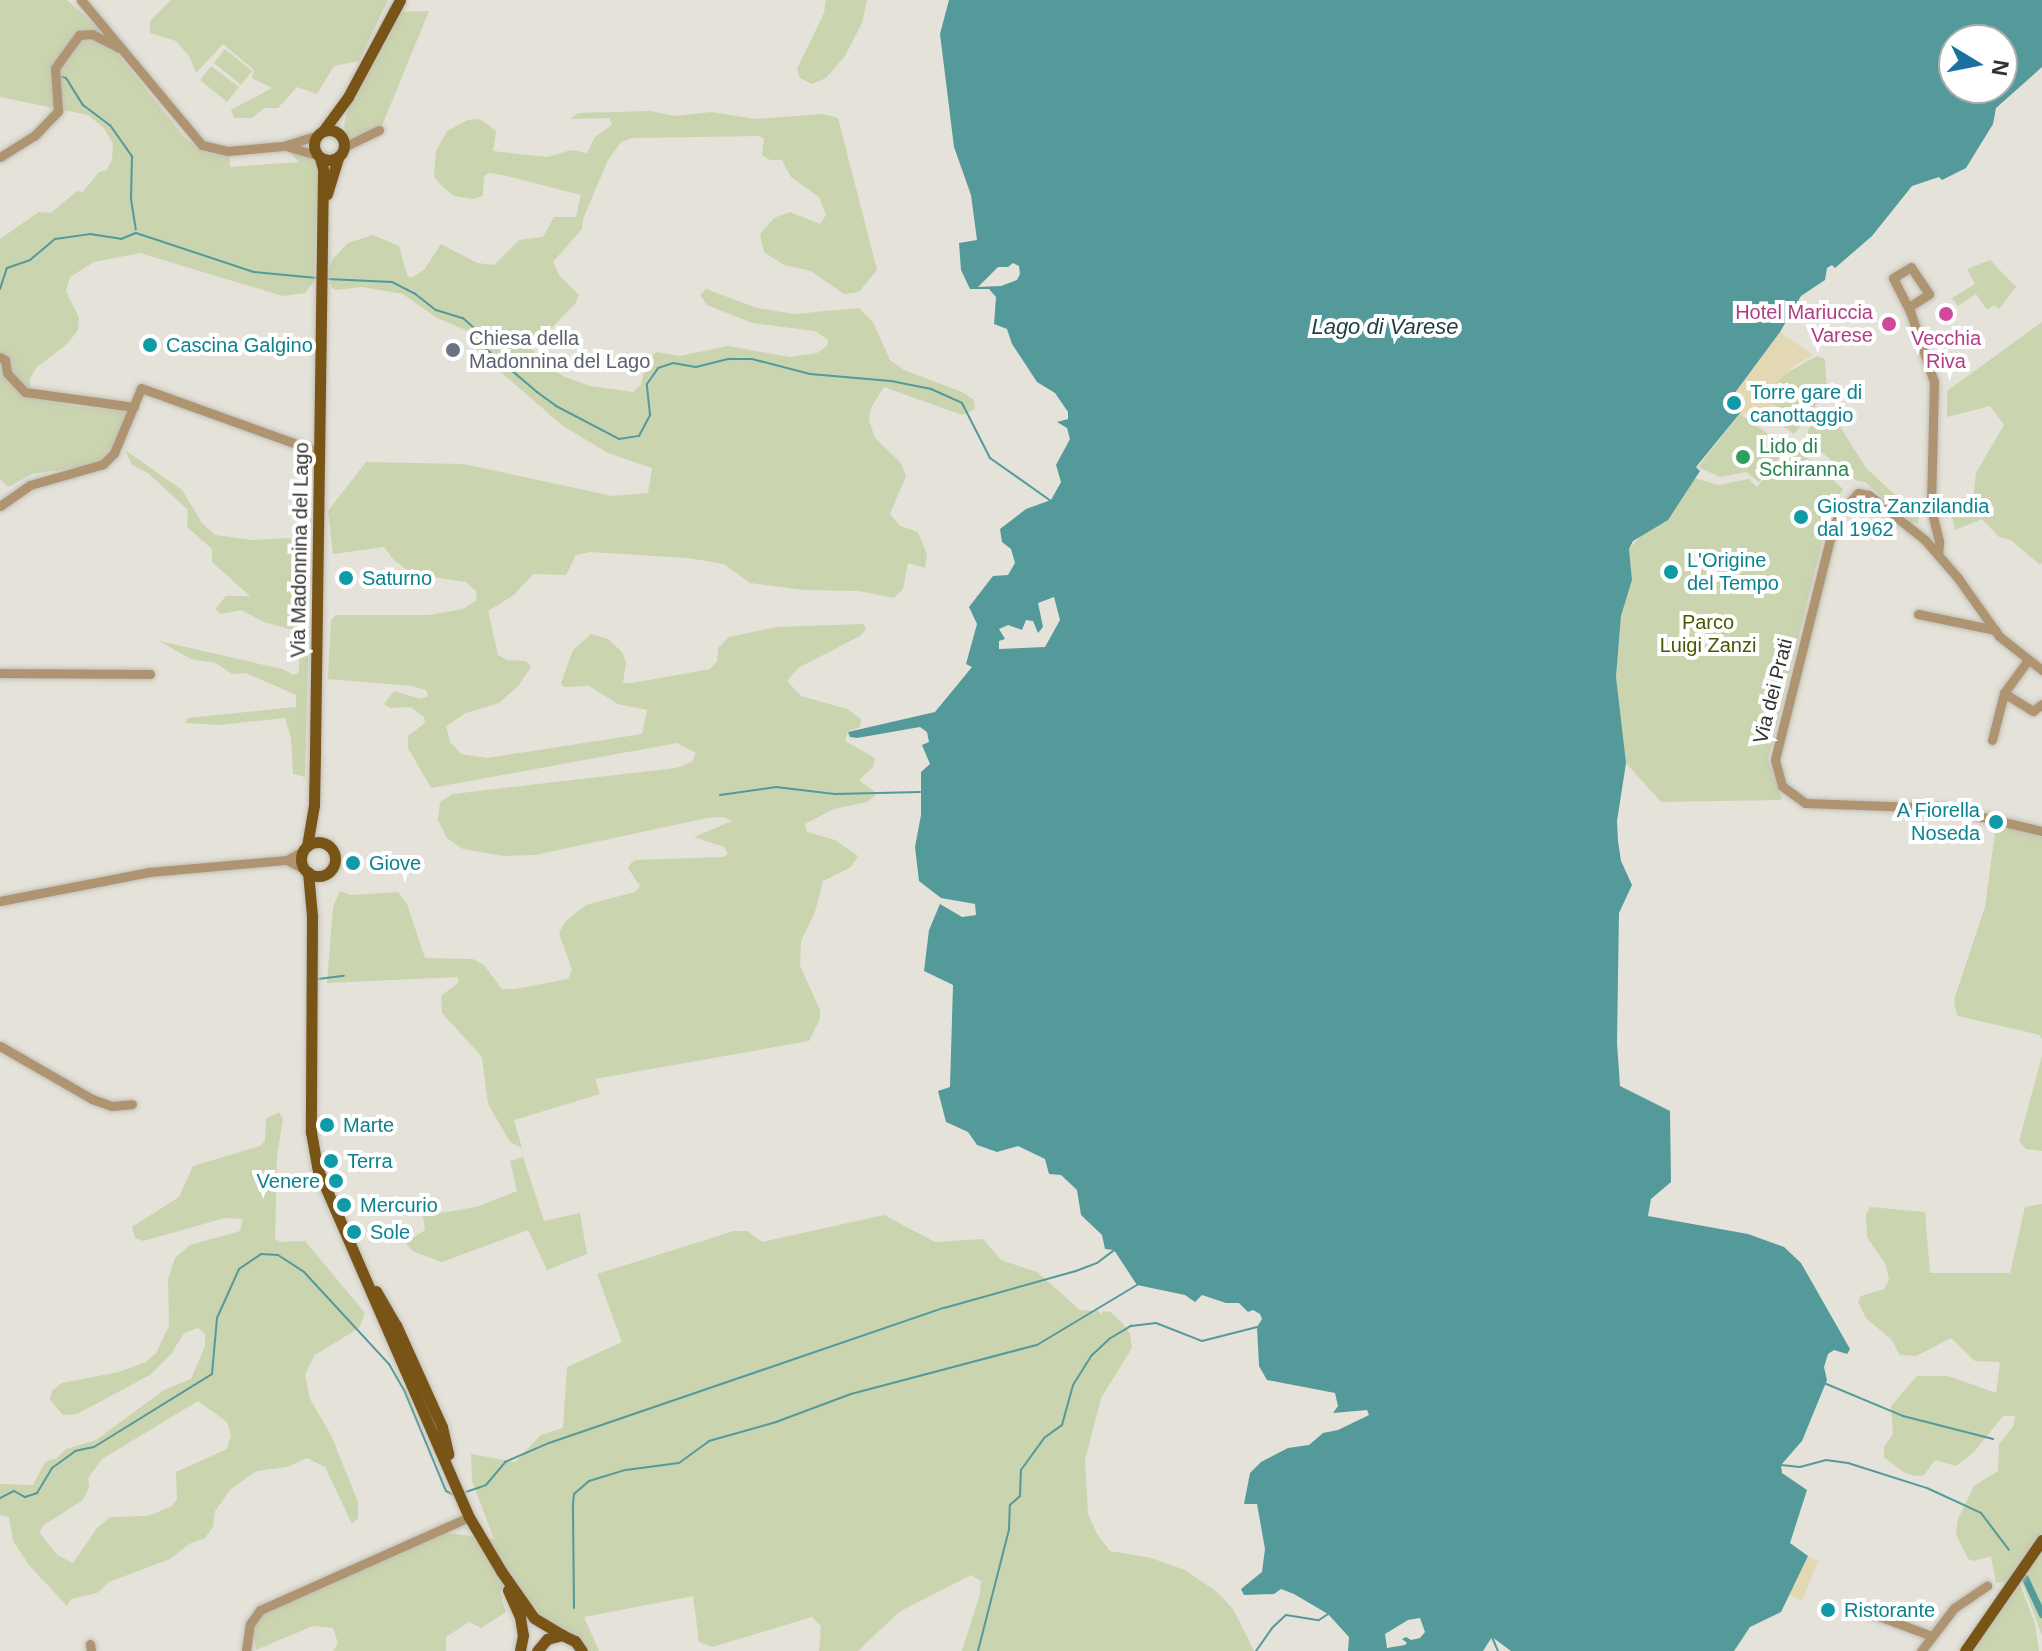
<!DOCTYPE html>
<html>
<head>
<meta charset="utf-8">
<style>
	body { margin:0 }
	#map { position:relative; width:2042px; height:1651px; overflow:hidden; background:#e4e2d9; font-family:Arial,sans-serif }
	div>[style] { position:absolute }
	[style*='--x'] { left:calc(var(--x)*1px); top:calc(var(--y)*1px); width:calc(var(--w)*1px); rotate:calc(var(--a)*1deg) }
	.green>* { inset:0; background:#cad4ae }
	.sand>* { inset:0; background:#e2d8b3 }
	.water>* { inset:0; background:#549a9b }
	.stream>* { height:2px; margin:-1px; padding:0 1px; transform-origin:1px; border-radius:1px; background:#549a9b }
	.canal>* { height:7px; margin:-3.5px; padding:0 3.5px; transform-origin:3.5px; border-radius:3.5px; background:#549a9b }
	.roads { filter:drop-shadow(0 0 2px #c1bfb7) drop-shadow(0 0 2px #c1bfb7) }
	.minor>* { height:9px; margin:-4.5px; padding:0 4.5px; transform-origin:4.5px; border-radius:4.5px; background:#ae9470 }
	.major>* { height:11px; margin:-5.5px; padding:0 5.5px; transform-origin:5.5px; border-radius:5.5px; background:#795417 }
	.major>.ring { margin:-5.5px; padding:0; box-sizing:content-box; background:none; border:11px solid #795417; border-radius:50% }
	.dots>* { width:22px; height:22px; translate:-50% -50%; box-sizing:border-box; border:4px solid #fff; border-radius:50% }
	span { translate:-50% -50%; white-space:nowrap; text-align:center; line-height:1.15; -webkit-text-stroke:8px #fff; paint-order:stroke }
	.hotel-label { font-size:20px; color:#b23c85 }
	.right { translate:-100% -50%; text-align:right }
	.worship-label { font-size:20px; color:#5b616d }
	.left { translate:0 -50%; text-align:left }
	.culture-label { font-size:20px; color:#0d838f }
	.leisure-label { font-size:20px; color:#27864d }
	.street-label { font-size:20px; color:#33322f }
	.park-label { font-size:20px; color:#4c5802 }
	.water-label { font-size:22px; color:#1c3f3f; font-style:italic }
	.north { position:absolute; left:1938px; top:24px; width:80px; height:80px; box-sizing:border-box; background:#fff; border:2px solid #adadac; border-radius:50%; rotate:100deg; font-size:22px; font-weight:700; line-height:32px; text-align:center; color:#33322f }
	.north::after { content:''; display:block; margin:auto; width:28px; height:36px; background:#1a71a1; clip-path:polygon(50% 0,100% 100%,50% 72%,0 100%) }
</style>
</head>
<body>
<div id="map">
	<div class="green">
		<div style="clip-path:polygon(0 0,67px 0,107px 36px,102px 45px,116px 52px,184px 137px,203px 152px,229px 154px,230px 167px,299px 162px,287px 149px,314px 158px,318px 165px,314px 281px,305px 293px,283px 296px,140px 253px,94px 262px,70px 277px,66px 291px,79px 318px,78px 330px,68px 343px,36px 368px,30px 379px,30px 393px,72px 406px,127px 411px,113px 446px,101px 460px,87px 466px,32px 474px,8px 487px,0 479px,0 239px,39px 212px,51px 213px,77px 191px,83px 192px,99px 172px,107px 170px,112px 159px,113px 144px,104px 128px,88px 115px,0 97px)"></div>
		<div style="clip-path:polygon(171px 0,388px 0,359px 61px,334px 66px,317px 94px,297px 87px,278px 108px,264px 108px,252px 118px,234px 118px,231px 110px,272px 88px,252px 78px,254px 70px,223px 44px,196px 73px,189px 56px,176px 41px,150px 33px,150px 21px)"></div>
		<div style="clip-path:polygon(826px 0,867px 0,862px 23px,845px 56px,826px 78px,812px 84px,800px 78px,797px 69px,824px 13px)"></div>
		<div style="clip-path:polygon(429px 11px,381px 128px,347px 139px,344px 125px,351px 99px,397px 12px)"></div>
		<div style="clip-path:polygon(225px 49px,252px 71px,241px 85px,214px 63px)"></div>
		<div style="clip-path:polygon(211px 66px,239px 87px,227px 102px,200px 80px)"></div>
		<div style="clip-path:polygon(651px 111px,675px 116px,711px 112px,756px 119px,823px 114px,838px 118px,877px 270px,859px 292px,844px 294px,811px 271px,784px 265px,764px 252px,760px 234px,774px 218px,790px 212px,820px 224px,826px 215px,819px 197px,791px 177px,782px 160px,770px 160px,762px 155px,764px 139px,759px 136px,632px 138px,621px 142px,608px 160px,583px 219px,582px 229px,553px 262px,559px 275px,579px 295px,575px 304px,532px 348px,539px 361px,565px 377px,590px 386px,633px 392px,641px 385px,646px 365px,656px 352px,680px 356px,728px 346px,790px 357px,817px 353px,827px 346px,828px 340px,815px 331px,752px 323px,707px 305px,700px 295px,706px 289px,757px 308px,794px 314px,859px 308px,873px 322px,890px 360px,904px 370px,962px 392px,974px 400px,975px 409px,962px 415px,884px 387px,871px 408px,869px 420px,875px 438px,901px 463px,906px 476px,890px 514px,900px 526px,918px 532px,927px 555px,925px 568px,908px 563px,903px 589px,894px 598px,859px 591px,804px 590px,750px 583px,724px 564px,688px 558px,590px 552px,576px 555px,566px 575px,533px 574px,514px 595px,488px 611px,498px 655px,507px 660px,526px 661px,531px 667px,518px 686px,499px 703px,466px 713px,446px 726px,450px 742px,461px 754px,487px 758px,642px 734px,647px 710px,618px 704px,589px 686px,564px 687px,561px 683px,573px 650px,591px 634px,608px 639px,622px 652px,626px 662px,623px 683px,632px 683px,710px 669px,717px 661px,718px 648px,729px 637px,776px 627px,863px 624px,866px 629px,860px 636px,798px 668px,787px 681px,801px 696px,847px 709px,861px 719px,860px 727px,848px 731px,845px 741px,875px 758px,873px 767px,859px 780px,877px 794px,867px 802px,834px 809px,805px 824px,807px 832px,835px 840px,858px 856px,851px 867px,823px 881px,815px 912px,801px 941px,800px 966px,820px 1010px,820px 1019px,809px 1041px,595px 1079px,600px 1094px,514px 1120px,522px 1148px,510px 1142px,488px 1104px,482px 1057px,442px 1013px,441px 996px,458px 983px,458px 977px,327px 983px,333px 907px,340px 891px,351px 895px,398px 892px,407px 904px,425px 958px,473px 959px,484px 965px,502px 989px,515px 989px,568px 979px,572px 970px,559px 933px,565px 922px,586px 905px,635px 892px,640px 886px,628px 868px,631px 863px,636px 860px,723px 857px,728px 854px,724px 847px,694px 837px,732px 821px,723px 817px,707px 818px,535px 855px,504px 856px,463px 849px,447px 838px,438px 820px,440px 802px,453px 794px,676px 768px,692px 762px,696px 753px,677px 743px,431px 788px,408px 748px,408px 736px,425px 723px,424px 717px,411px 707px,390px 708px,384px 704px,394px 691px,421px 699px,428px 696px,426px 690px,412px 686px,328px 679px,331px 620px,336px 615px,430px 615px,463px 609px,477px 600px,476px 591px,466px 582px,413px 574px,394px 560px,384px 547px,333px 554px,328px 511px,366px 462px,464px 464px,612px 496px,648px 493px,652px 468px,608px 453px,563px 426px,480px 354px,468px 331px,437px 318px,403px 294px,362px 287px,336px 290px,331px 287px,328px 270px,332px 260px,348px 243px,373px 235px,399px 246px,407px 275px,411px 278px,424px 270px,441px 244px,477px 263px,494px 265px,519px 240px,543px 237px,554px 217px,576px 217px,581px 195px,503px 175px,489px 173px,484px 176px,483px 196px,472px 199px,454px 196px,442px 186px,434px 177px,436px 151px,447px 131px,468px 120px,480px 119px,496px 131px,493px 151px,547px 157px,571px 150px,587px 153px,595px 137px,612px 125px,609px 118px,570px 119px,578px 113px)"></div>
		<div style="clip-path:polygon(1990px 260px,2016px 287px,1999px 309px,1994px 305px,1987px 310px,1976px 294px,1958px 306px,1952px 298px,1975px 284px,1967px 269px)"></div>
		<div style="clip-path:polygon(2042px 322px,2042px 563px,2040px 565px,2011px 540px,1999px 537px,1982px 519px,1955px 530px,1950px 508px,1972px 509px,1976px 473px,2004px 425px,1990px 406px,1947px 417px,1947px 391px)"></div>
		<div style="clip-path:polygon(1817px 356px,1825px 359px,1827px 391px,1794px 434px,1783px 426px,1789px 419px,1764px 396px,1785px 374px)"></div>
		<div style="clip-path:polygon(1827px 406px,1866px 468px,1919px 517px,1918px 523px,1912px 523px,1865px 482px,1857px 481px,1809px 442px,1808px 430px)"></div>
		<div style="clip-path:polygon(1740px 414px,1788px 448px,1759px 482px,1746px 472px,1720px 477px,1698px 467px)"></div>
		<div style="clip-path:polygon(1792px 445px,1843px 489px,1828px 518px,1768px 759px,1782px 800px,1661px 802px,1626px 763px,1619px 726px,1616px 677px,1621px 616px,1632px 580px,1629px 549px,1694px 478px,1718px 485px,1749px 479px,1757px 487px)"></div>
		<div style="clip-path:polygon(125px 450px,182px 490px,202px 523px,215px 535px,252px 540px,289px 538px,311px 548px,305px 777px,293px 774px,291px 738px,285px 718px,220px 725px,185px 723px,188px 718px,296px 707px,296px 695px,246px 673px,232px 674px,216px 663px,191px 659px,159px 641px,282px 669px,294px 675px,299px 672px,299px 653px,292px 630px,264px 622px,241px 610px,221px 614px,215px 609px,226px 596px,250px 596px,212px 562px,212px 549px,187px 527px,188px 510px,148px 473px,132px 465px)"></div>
		<div style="clip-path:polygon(1996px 825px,2042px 837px,2042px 1039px,2040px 1035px,1958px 1016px,1955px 1008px,1954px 1000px,1985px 907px)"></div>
		<div style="clip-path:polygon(2042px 1056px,2042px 1151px,2026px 1149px,2019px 1141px)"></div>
		<div style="clip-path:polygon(evenodd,279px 1112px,283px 1119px,277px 1155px,275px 1239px,281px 1242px,305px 1241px,365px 1313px,359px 1328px,315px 1355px,305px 1374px,310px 1399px,331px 1435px,358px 1502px,358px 1518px,352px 1524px,325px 1467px,307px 1458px,287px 1467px,256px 1471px,230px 1490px,215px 1511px,213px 1527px,205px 1538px,189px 1544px,170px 1559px,109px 1582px,97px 1593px,71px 1599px,67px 1606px,29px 1565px,13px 1541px,9px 1517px,0 1515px,0 1484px,33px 1485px,45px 1462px,57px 1458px,66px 1449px,96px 1440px,164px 1390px,191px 1379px,205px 1346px,205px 1334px,198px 1328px,184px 1333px,171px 1354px,150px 1375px,77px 1414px,63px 1415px,50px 1400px,52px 1391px,62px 1383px,119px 1372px,146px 1362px,156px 1353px,169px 1326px,168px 1279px,175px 1258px,190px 1245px,240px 1231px,243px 1219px,225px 1218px,143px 1241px,135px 1238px,132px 1227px,179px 1197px,193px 1166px,260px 1146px,265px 1141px,266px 1119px,279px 1112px,198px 1401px,227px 1422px,231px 1435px,227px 1449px,176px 1472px,177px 1499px,172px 1506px,148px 1516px,110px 1517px,97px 1528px,73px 1563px,57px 1555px,39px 1532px,44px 1525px,83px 1500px,89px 1488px,88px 1478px,102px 1459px,198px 1401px)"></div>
		<div style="clip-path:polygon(523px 1157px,544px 1221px,580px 1213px,587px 1254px,547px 1270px,528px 1230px,442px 1262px,414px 1252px,405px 1243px,425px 1230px,423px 1216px,476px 1207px,517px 1191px,510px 1161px)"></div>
		<div style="clip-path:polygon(2042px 1204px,2042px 1636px,2021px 1579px,1996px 1583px,1991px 1556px,1974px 1561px,1968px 1559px,1956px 1534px,1958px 1519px,1974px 1486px,1998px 1471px,1999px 1444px,2013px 1427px,2015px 1416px,2003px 1416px,1974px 1452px,1956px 1466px,1935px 1460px,1924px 1475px,1915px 1476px,1903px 1472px,1884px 1457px,1884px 1447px,1893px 1434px,1891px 1406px,1917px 1376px,1948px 1376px,1996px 1393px,2000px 1362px,1975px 1361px,1951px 1338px,1916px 1356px,1900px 1355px,1891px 1339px,1866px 1318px,1858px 1302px,1861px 1296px,1884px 1289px,1889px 1280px,1886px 1265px,1867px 1237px,1866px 1215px,1870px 1207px,1925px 1212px,1930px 1273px,2010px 1273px,2025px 1207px)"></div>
		<div style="clip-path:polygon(884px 1215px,935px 1242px,983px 1239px,1001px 1260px,1037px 1272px,1080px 1310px,1099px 1311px,1101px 1315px,1103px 1311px,1111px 1312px,1124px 1325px,1130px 1334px,1132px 1348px,1101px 1398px,1085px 1460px,1088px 1514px,1097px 1534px,1110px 1551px,1151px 1558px,1185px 1570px,1217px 1592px,1233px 1609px,1254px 1651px,962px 1651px,980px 1594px,981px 1581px,971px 1575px,899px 1612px,858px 1651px,819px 1651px,821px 1626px,812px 1617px,712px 1647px,699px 1642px,693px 1596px,584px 1617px,599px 1651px,588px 1651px,581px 1641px,559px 1630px,540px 1614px,515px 1584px,500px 1592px,506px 1612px,481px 1628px,469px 1622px,446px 1637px,446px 1651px,333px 1651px,338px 1643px,333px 1628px,313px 1626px,256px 1650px,253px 1629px,260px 1614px,440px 1532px,494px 1539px,472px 1481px,471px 1454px,515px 1462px,541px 1435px,563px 1428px,567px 1367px,622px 1342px,597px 1274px,734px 1231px,747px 1231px,762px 1242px)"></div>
		<div style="clip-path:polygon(2020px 1584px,2035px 1624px,2039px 1651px,1973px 1651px)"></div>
	</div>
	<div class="sand">
		<div style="clip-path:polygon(1780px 332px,1813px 355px,1794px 366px,1764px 395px,1773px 405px,1759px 416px,1758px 422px,1745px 413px,1740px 417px,1734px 394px)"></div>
		<div style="clip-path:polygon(1808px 1556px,1818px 1561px,1802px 1601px,1789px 1595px)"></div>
	</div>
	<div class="water">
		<div style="clip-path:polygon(evenodd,949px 0,2042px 0,2042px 67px,1996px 108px,1993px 124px,1966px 168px,1942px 180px,1939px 177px,1912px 186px,1872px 236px,1835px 268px,1832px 265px,1827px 268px,1825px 280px,1801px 296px,1780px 332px,1734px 394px,1735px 399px,1730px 406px,1741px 412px,1696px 467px,1700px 471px,1668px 520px,1633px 541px,1629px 549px,1632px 580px,1621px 616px,1616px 677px,1626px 763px,1617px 821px,1618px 841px,1621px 861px,1632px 885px,1619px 913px,1617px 1043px,1620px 1086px,1670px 1111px,1671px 1182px,1651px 1199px,1648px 1216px,1748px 1234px,1784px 1247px,1801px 1263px,1850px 1349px,1847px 1354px,1834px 1350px,1828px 1354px,1824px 1367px,1827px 1380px,1802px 1441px,1781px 1465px,1782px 1473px,1807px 1490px,1790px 1543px,1808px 1556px,1781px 1612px,1750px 1627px,1734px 1651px,1511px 1651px,1492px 1637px,1483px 1651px,1348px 1651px,1349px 1637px,1328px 1614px,1294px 1594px,1281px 1589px,1274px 1594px,1244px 1595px,1241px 1589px,1262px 1572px,1265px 1549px,1257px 1504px,1244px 1504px,1250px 1473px,1261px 1462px,1288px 1448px,1309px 1445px,1323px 1433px,1338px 1430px,1369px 1415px,1367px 1410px,1333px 1413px,1338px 1406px,1335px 1393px,1267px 1380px,1259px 1366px,1257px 1327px,1262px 1319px,1260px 1314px,1253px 1310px,1248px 1312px,1239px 1303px,1226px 1303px,1202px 1295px,1195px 1302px,1185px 1295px,1137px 1285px,1114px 1250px,1105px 1249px,1102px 1235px,1081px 1215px,1077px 1190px,1061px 1175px,1049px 1174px,1045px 1159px,1018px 1146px,997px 1152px,977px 1145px,968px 1132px,946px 1122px,938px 1091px,950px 1087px,953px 985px,924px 971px,929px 930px,940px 904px,962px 917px,976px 915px,975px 904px,941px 898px,919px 881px,915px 847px,921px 815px,921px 772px,930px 764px,922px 745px,929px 742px,927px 732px,920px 727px,857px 738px,850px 737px,848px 732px,935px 712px,972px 667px,966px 664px,977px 624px,969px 607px,993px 576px,1008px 575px,1015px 563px,1011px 549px,1002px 542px,1000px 529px,1026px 509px,1051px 500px,1061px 482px,1056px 465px,1070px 439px,1067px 428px,1057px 422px,1068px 419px,1068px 412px,1055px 393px,1037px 382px,1012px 344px,1007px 329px,994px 324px,996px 297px,989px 289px,970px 289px,961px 270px,959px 243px,977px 240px,971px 195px,954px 147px,940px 34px,949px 0,1954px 40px,2002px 40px,2002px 88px,1954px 88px,1954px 40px,949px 0,1013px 263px,1019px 266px,1020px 274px,1017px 280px,1001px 286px,978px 287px,998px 267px,1008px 267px,1013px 263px,949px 0,1054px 597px,1060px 620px,1045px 647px,999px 649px,999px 641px,1005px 639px,999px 629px,1008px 625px,1022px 630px,1026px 620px,1033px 621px,1038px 633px,1043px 627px,1038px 603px,1054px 597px,949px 0,1420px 1618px,1425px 1632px,1420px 1638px,1411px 1640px,1406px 1637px,1402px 1639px,1407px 1643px,1405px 1645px,1387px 1648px,1385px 1634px,1408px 1620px,1420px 1618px)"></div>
	</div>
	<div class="stream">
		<div style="--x:59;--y:76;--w:7;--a:16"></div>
		<div style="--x:66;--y:78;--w:32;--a:58"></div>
		<div style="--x:83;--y:105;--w:34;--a:37"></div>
		<div style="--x:110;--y:125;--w:39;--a:55"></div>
		<div style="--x:132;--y:157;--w:42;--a:91.4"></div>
		<div style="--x:131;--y:199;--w:31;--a:81"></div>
		<div style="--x:327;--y:279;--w:65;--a:2.6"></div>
		<div style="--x:392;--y:282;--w:25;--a:27"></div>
		<div style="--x:414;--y:293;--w:28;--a:38"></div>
		<div style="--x:436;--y:310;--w:28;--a:17"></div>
		<div style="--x:463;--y:318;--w:13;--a:42"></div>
		<div style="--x:473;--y:327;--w:23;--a:61"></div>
		<div style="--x:484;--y:347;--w:70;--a:40.3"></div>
		<div style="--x:537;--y:392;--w:24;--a:36"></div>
		<div style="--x:556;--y:406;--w:71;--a:27.6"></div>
		<div style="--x:619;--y:439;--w:20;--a:-9"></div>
		<div style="--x:639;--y:436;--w:24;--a:-62"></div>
		<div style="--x:650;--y:415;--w:31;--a:-96"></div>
		<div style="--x:647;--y:384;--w:19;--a:-55"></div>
		<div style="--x:658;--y:368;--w:16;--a:-18"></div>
		<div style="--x:673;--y:363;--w:23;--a:10"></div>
		<div style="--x:696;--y:367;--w:34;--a:-14"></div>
		<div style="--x:729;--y:359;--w:23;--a:0"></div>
		<div style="--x:752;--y:359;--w:60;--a:14.5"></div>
		<div style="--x:810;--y:374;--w:81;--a:4.9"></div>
		<div style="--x:891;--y:381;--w:41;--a:11.3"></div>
		<div style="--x:931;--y:389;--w:34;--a:24"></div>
		<div style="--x:962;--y:403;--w:62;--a:63"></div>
		<div style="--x:990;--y:458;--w:75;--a:35.2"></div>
		<div style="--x:0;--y:289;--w:22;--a:-72"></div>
		<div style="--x:7;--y:268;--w:24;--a:-19"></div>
		<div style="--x:30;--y:260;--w:33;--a:-40"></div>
		<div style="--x:55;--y:239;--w:35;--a:-8"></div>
		<div style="--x:90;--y:234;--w:31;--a:9"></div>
		<div style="--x:121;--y:239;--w:16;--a:-22"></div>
		<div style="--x:136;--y:233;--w:124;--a:18.3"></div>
		<div style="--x:254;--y:272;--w:63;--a:5.4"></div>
		<div style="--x:720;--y:795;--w:57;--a:-8.1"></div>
		<div style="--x:776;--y:787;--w:59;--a:6.8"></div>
		<div style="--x:835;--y:794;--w:85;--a:-1.3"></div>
		<div style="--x:318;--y:979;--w:26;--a:-7"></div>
		<div style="--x:1824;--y:1383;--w:86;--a:22.7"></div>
		<div style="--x:1903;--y:1416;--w:93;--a:14.3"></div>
		<div style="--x:1781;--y:1465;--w:19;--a:6"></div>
		<div style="--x:1800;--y:1467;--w:27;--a:-15"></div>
		<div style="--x:1826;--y:1460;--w:22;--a:8"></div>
		<div style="--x:1848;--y:1463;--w:83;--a:17.6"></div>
		<div style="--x:1927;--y:1488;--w:60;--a:24.8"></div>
		<div style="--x:1981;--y:1513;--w:46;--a:52.9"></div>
		<div style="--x:466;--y:1492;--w:21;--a:-19"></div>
		<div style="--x:486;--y:1485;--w:30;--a:-50"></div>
		<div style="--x:505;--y:1462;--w:48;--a:-23.4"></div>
		<div style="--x:549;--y:1443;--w:417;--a:-18.9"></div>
		<div style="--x:944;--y:1308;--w:137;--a:-15.7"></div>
		<div style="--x:1076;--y:1271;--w:22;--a:-21"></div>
		<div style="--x:1097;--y:1263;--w:21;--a:-37"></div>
		<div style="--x:0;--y:1498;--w:16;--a:-27"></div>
		<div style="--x:14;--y:1491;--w:13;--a:29"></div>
		<div style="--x:25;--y:1497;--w:13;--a:-18"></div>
		<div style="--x:37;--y:1493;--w:29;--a:-59"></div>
		<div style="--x:52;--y:1468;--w:29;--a:-36"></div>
		<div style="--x:75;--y:1451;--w:19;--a:-12"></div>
		<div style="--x:94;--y:1447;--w:139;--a:-31.7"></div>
		<div style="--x:212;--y:1374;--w:56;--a:-84.9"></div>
		<div style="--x:217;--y:1318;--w:54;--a:-65.8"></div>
		<div style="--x:239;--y:1269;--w:27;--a:-34"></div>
		<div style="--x:261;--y:1254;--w:17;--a:3"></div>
		<div style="--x:278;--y:1255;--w:31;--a:33"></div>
		<div style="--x:304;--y:1272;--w:125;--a:47.3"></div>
		<div style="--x:389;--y:1364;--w:32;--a:60"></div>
		<div style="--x:405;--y:1392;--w:107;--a:67.5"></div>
		<div style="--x:446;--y:1491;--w:7;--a:27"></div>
		<div style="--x:574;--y:1608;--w:104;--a:-90.6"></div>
		<div style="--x:573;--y:1504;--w:10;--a:-84"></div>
		<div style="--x:574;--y:1494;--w:20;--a:-41"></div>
		<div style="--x:589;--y:1481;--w:39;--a:-17"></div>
		<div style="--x:626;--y:1470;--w:53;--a:-7.5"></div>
		<div style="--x:679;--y:1463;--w:37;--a:-36"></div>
		<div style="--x:709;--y:1441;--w:70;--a:-15.8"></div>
		<div style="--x:776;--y:1422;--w:80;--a:-20.5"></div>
		<div style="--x:851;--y:1394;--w:192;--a:-14.8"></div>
		<div style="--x:1037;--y:1345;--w:117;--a:-31"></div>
		<div style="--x:1492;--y:1637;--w:15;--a:67"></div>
		<div style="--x:978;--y:1651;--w:126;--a:-75.7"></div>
		<div style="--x:1009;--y:1529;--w:24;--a:-88"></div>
		<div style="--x:1010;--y:1505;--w:13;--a:-42"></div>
		<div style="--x:1020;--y:1496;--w:26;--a:-88"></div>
		<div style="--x:1021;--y:1470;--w:39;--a:-54"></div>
		<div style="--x:1044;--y:1438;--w:22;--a:-36"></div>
		<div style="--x:1062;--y:1425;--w:41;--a:-74.6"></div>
		<div style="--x:1073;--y:1385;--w:34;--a:-58"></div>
		<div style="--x:1091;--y:1356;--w:25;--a:-43"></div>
		<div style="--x:1109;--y:1339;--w:26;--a:-31"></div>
		<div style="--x:1131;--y:1326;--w:25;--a:-7"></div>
		<div style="--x:1156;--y:1323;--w:49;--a:21.4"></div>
		<div style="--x:1202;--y:1341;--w:57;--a:-14.3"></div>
		<div style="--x:1256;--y:1651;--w:28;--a:-55"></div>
		<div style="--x:1272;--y:1628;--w:19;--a:-43"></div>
		<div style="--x:1286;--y:1615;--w:33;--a:9"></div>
		<div style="--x:1319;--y:1620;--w:11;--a:-34"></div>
	</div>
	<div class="canal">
		<div style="--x:2025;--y:1578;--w:40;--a:65"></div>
	</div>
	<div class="roads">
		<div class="minor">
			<div style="--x:81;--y:0;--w:189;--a:50.2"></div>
			<div style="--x:202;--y:145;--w:27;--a:13"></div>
			<div style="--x:228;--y:151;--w:55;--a:-5.2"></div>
			<div style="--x:283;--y:146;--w:34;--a:-17"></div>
			<div style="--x:289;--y:147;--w:29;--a:16"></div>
			<div style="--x:344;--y:147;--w:39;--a:-26"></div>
			<div style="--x:0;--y:157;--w:40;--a:-32"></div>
			<div style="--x:34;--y:136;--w:35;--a:-46"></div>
			<div style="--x:58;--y:111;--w:43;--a:-94"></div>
			<div style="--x:55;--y:68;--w:41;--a:-54"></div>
			<div style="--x:79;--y:35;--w:13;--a:-4"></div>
			<div style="--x:92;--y:34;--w:30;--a:27"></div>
			<div style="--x:1909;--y:307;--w:24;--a:-33"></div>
			<div style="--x:1929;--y:294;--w:32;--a:-124"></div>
			<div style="--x:1911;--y:267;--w:21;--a:149"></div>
			<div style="--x:1893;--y:278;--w:37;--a:63"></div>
			<div style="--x:1910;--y:311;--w:75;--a:71.3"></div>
			<div style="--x:1934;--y:382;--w:127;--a:91.4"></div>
			<div style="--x:1931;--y:509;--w:34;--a:76"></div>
			<div style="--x:1939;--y:542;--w:13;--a:94"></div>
			<div style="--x:0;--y:357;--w:6;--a:31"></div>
			<div style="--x:5;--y:360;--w:13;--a:81"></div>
			<div style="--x:7;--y:373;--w:26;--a:47"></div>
			<div style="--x:25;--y:392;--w:110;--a:7.8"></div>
			<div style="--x:0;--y:506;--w:37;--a:-35"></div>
			<div style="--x:30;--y:485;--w:76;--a:-16"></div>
			<div style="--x:103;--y:464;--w:16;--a:-45"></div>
			<div style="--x:114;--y:453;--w:70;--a:-67.4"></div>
			<div style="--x:141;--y:388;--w:189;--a:19.8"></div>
			<div style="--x:1918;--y:614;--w:79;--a:11.7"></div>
			<div style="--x:2042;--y:670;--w:55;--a:-141.7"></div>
			<div style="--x:1999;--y:636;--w:71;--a:-125.3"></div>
			<div style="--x:1958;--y:578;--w:50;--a:-131"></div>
			<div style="--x:1925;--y:540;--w:72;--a:-141.2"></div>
			<div style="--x:1869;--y:495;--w:11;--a:-170"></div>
			<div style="--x:1858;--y:493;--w:26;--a:133"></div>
			<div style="--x:1840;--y:512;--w:21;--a:113"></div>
			<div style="--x:1832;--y:531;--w:236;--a:104"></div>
			<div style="--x:1775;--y:760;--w:27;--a:75"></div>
			<div style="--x:1782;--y:786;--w:29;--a:36"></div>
			<div style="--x:1805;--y:803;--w:139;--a:2.1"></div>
			<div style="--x:1944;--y:808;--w:101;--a:13.2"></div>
			<div style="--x:0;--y:673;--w:150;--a:0.4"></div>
			<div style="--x:2004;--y:693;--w:34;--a:32"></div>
			<div style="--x:2033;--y:711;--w:11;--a:-38"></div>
			<div style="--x:1992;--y:740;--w:49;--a:-75.7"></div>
			<div style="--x:2004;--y:693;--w:41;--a:-54"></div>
			<div style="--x:287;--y:860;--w:19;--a:28"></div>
			<div style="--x:0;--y:901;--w:152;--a:-11"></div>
			<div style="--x:149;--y:872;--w:139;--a:-5"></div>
			<div style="--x:287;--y:860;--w:18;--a:-29"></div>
			<div style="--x:0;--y:1046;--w:106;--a:29.9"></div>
			<div style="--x:92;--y:1099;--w:20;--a:20"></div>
			<div style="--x:111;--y:1106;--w:21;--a:-5"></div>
			<div style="--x:1860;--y:1609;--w:77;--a:20.6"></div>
			<div style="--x:90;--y:1644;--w:7;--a:82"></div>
			<div style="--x:246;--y:1651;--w:27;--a:-82"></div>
			<div style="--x:250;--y:1624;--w:17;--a:-54"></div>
			<div style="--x:260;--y:1610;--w:229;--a:-24"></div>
			<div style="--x:1921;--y:1651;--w:54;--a:-52.5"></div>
			<div style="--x:1954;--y:1608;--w:40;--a:-34"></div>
		</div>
		<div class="major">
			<div class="ring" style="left:314px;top:130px;width:19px;height:19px"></div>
			<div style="--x:323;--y:131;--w:42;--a:-53.7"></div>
			<div style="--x:348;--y:97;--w:110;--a:-61.8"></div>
			<div style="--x:327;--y:194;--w:39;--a:-73"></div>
			<div class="ring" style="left:301px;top:842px;width:23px;height:23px"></div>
			<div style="--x:307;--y:846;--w:42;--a:-80.3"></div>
			<div style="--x:314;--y:805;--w:54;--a:-88.9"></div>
			<div style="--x:315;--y:751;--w:582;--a:-89.21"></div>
			<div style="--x:323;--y:169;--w:11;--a:-105"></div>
			<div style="--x:308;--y:872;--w:44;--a:84.8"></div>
			<div style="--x:312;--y:916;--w:216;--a:90.3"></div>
			<div style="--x:311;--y:1132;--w:39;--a:80"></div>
			<div style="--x:318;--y:1170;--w:378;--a:66.5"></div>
			<div style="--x:469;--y:1517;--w:63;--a:59.3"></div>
			<div style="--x:501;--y:1571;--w:57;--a:54.9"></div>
			<div style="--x:534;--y:1618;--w:33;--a:31"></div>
			<div style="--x:376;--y:1291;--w:39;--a:60"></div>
			<div style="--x:396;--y:1325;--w:112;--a:65.7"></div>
			<div style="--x:442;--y:1427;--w:28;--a:77"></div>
			<div style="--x:508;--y:1590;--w:30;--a:66"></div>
			<div style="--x:520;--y:1617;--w:18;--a:81"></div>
			<div style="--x:523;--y:1635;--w:16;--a:101"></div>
			<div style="--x:537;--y:1651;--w:16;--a:-50"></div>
			<div style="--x:547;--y:1639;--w:16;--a:-15"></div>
			<div style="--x:562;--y:1635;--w:14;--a:25"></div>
			<div style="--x:575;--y:1641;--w:12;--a:55"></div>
			<div style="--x:1965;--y:1651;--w:135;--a:-55.3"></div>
		</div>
	</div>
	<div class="dots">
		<div style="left:1946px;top:314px;background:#d1479c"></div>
		<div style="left:1889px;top:324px;background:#d1479c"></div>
		<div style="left:150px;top:345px;background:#0f9aa8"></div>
		<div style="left:453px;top:350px;background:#6b7280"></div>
		<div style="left:1734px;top:403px;background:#0f9aa8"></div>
		<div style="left:1743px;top:457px;background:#2e9e5b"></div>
		<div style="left:1801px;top:517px;background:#0f9aa8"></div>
		<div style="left:1671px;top:572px;background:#0f9aa8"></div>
		<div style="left:346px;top:578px;background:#0f9aa8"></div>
		<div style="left:1996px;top:822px;background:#0f9aa8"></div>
		<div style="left:353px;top:863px;background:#0f9aa8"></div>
		<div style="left:327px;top:1125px;background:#0f9aa8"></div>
		<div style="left:331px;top:1161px;background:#0f9aa8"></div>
		<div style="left:336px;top:1181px;background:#0f9aa8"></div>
		<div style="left:344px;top:1205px;background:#0f9aa8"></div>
		<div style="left:354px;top:1232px;background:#0f9aa8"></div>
		<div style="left:1828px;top:1610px;background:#0f9aa8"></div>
	</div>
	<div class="hotel-label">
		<span class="right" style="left:1873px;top:324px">Hotel Mariuccia<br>Varese</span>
		<span style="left:1946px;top:350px">Vecchia<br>Riva</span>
	</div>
	<div class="worship-label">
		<span class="left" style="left:469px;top:350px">Chiesa della<br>Madonnina del Lago</span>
	</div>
	<div class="culture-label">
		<span class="left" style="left:166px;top:345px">Cascina Galgino</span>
		<span class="left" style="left:1750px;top:404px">Torre gare di<br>canottaggio</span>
		<span class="left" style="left:1817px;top:518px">Giostra Zanzilandia<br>dal 1962</span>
		<span class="left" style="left:1687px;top:572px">L'Origine<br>del Tempo</span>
		<span class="left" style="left:362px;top:578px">Saturno</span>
		<span class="right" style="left:1980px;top:822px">A Fiorella<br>Noseda</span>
		<span class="left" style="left:369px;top:863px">Giove</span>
		<span class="left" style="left:343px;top:1125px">Marte</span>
		<span class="left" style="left:347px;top:1161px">Terra</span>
		<span class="right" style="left:320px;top:1181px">Venere</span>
		<span class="left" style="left:360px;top:1205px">Mercurio</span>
		<span class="left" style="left:370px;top:1232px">Sole</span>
		<span class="left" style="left:1844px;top:1610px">Ristorante</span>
	</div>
	<div class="leisure-label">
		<span class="left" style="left:1759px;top:458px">Lido di<br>Schiranna</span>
	</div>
	<div class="street-label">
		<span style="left:300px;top:550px;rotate:-89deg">Via Madonnina del Lago</span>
		<span style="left:1773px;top:691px;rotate:-76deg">Via dei Prati</span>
	</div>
	<div class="park-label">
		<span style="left:1708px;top:634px">Parco<br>Luigi Zanzi</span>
	</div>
	<div class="water-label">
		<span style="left:1385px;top:327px">Lago di Varese</span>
	</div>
	<div class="north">N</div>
</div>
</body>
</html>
